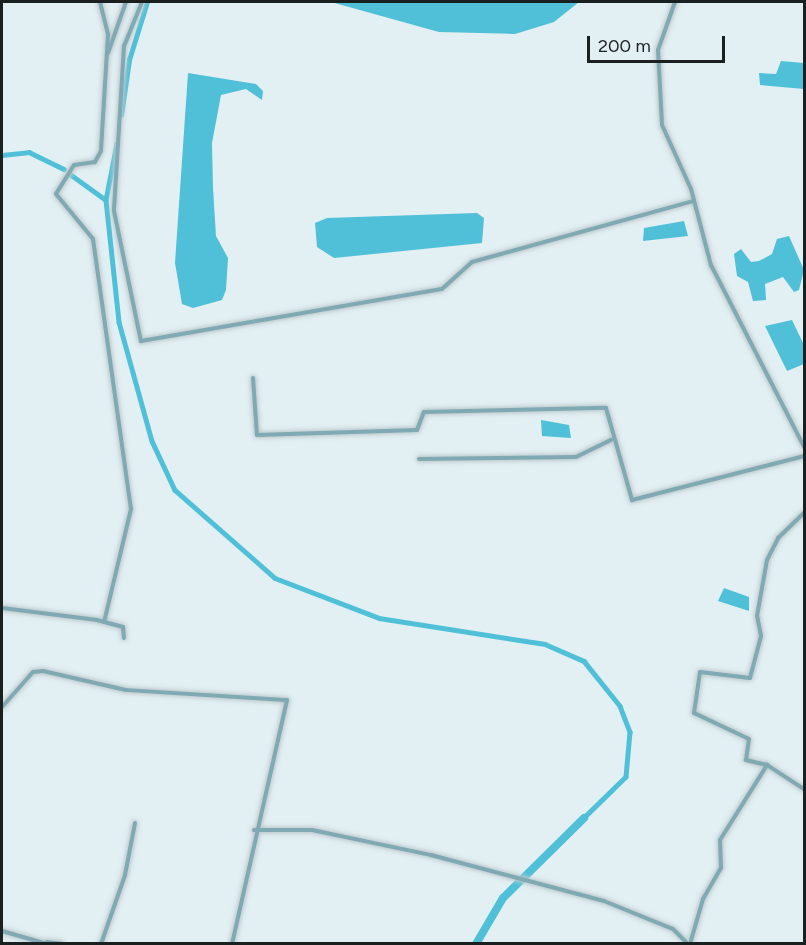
<!DOCTYPE html>
<html>
<head>
<meta charset="utf-8">
<style>
	body { margin:0 }
	#map { position:relative; width:806px; height:945px; overflow:hidden; background:#e2eff3; font-family:Figtree,sans-serif }
	div>[style] { position:absolute }
	[style*='--x'] { left:calc(var(--x)*1px); top:calc(var(--y)*1px); width:calc(var(--w)*1px); rotate:calc(var(--a)*1deg) }
	.water>* { inset:0; background:#4fc0d8 }
	.canal>* { height:4.5px; margin:-2.25px; padding:0 2.25px; transform-origin:2.25px; border-radius:2.25px; background:#4fc0d8 }
	.river>* { height:8px; margin:-4px; padding:0 4px; transform-origin:4px; border-radius:4px; background:#4fc0d8 }
	.roads { filter:drop-shadow(0 0 2px #becacd) drop-shadow(0 0 2px #becacd) }
	.street>* { height:4px; margin:-2px; padding:0 2px; transform-origin:2px; border-radius:2px; background:#7fa9b3 }
	span { translate:-50% -50%; white-space:nowrap; text-align:center; line-height:1.15; -webkit-text-stroke:6px #e2eff3; paint-order:stroke }
	.frame { position:absolute; inset:0; border:3px solid #1a1f20; pointer-events:none }
	.scale { position:absolute; left:587px; top:36px; width:138px; height:27px; box-sizing:border-box; border:3px solid #1a1f20; border-top:0; padding-left:8px; font-size:18px; line-height:21px; white-space:nowrap; color:#1a1f20; -webkit-text-stroke:4px #e2eff3; paint-order:stroke }
</style>
</head>
<body>
<div id="map">
	<div class="water">
		<div style="clip-path:polygon(331px 2px,579px 2px,554px 22px,515px 34px,439px 32px)"></div>
		<div style="clip-path:polygon(781px 61px,804px 63px,804px 89px,760px 85px,759px 73px,776px 74px)"></div>
		<div style="clip-path:polygon(188px 73px,256px 84px,263px 91px,262px 100px,246px 89px,221px 95px,212px 143px,213px 188px,216px 236px,228px 258px,226px 290px,222px 300px,193px 308px,182px 304px,175px 263px)"></div>
		<div style="clip-path:polygon(477px 213px,484px 218px,482px 243px,334px 258px,317px 247px,315px 223px,327px 218px)"></div>
		<div style="clip-path:polygon(684px 221px,688px 236px,643px 241px,644px 228px)"></div>
		<div style="clip-path:polygon(789px 236px,804px 270px,799px 290px,794px 292px,783px 277px,765px 284px,766px 300px,753px 301px,748px 282px,737px 276px,734px 254px,741px 249px,751px 262px,759px 261px,772px 254px,777px 239px)"></div>
		<div style="clip-path:polygon(792px 320px,804px 345px,804px 364px,787px 371px,765px 326px)"></div>
		<div style="clip-path:polygon(541px 420px,569px 425px,571px 438px,542px 436px)"></div>
		<div style="clip-path:polygon(724px 588px,749px 597px,749px 611px,718px 601px)"></div>
	</div>
	<div class="canal">
		<div style="--x:121;--y:115;--w:56;--a:-81.7"></div>
		<div style="--x:129;--y:60;--w:61;--a:-72.8"></div>
		<div style="--x:117;--y:144;--w:57;--a:101.1"></div>
		<div style="--x:106;--y:200;--w:123;--a:83.9"></div>
		<div style="--x:119;--y:322;--w:123;--a:74.5"></div>
		<div style="--x:152;--y:441;--w:54;--a:64.9"></div>
		<div style="--x:175;--y:490;--w:133;--a:41.3"></div>
		<div style="--x:275;--y:578;--w:111;--a:21"></div>
		<div style="--x:379;--y:618;--w:168;--a:8.9"></div>
		<div style="--x:545;--y:644;--w:43;--a:23.6"></div>
		<div style="--x:584;--y:661;--w:58;--a:51.3"></div>
		<div style="--x:620;--y:706;--w:28;--a:69"></div>
		<div style="--x:630;--y:732;--w:45;--a:95.1"></div>
		<div style="--x:626;--y:777;--w:59;--a:135.7"></div>
		<div style="--x:2;--y:155;--w:27;--a:-6"></div>
		<div style="--x:29;--y:152;--w:39;--a:26"></div>
		<div style="--x:70;--y:174;--w:44;--a:35.8"></div>
	</div>
	<div class="river">
		<div style="--x:476;--y:944;--w:53;--a:-59.6"></div>
		<div style="--x:503;--y:898;--w:114;--a:-44.6"></div>
	</div>
	<div class="roads">
		<div class="street">
			<div style="--x:100;--y:2;--w:34;--a:76"></div>
			<div style="--x:108;--y:35;--w:116;--a:93.5"></div>
			<div style="--x:101;--y:151;--w:13;--a:119"></div>
			<div style="--x:95;--y:162;--w:21;--a:172"></div>
			<div style="--x:74;--y:165;--w:34;--a:122"></div>
			<div style="--x:56;--y:194;--w:58;--a:50.6"></div>
			<div style="--x:93;--y:239;--w:273;--a:82"></div>
			<div style="--x:131;--y:509;--w:116;--a:103.4"></div>
			<div style="--x:142;--y:2;--w:48;--a:112.2"></div>
			<div style="--x:124;--y:46;--w:165;--a:93.5"></div>
			<div style="--x:114;--y:211;--w:133;--a:78.3"></div>
			<div style="--x:141;--y:341;--w:305;--a:-9.8"></div>
			<div style="--x:442;--y:289;--w:40;--a:-42"></div>
			<div style="--x:472;--y:262;--w:230;--a:-15.4"></div>
			<div style="--x:675;--y:2;--w:51;--a:109.5"></div>
			<div style="--x:658;--y:50;--w:75;--a:86.9"></div>
			<div style="--x:662;--y:125;--w:70;--a:65.6"></div>
			<div style="--x:691;--y:189;--w:79;--a:75.3"></div>
			<div style="--x:711;--y:265;--w:204;--a:62.9"></div>
			<div style="--x:108;--y:53;--w:54;--a:-70.6"></div>
			<div style="--x:253;--y:378;--w:57;--a:86"></div>
			<div style="--x:257;--y:435;--w:160;--a:-1.8"></div>
			<div style="--x:417;--y:430;--w:19;--a:-69"></div>
			<div style="--x:424;--y:412;--w:182;--a:-1.3"></div>
			<div style="--x:606;--y:408;--w:96;--a:74.2"></div>
			<div style="--x:632;--y:500;--w:178;--a:-14.3"></div>
			<div style="--x:419;--y:459;--w:157;--a:-0.7"></div>
			<div style="--x:576;--y:457;--w:39;--a:-26"></div>
			<div style="--x:2;--y:608;--w:96;--a:7.2"></div>
			<div style="--x:97;--y:620;--w:27;--a:15"></div>
			<div style="--x:123;--y:627;--w:11;--a:85"></div>
			<div style="--x:2;--y:707;--w:47;--a:-48.5"></div>
			<div style="--x:33;--y:672;--w:10;--a:-6"></div>
			<div style="--x:43;--y:671;--w:85;--a:12.9"></div>
			<div style="--x:126;--y:690;--w:161;--a:3.6"></div>
			<div style="--x:287;--y:700;--w:250;--a:102.7"></div>
			<div style="--x:767;--y:765;--w:44;--a:33"></div>
			<div style="--x:254;--y:830;--w:58;--a:0"></div>
			<div style="--x:312;--y:830;--w:122;--a:11.9"></div>
			<div style="--x:431;--y:855;--w:179;--a:14.9"></div>
			<div style="--x:604;--y:901;--w:74;--a:22.1"></div>
			<div style="--x:673;--y:929;--w:21;--a:45"></div>
			<div style="--x:2;--y:931;--w:47;--a:16.1"></div>
			<div style="--x:47;--y:942;--w:16;--a:7"></div>
			<div style="--x:101;--y:944;--w:73;--a:-70.8"></div>
			<div style="--x:125;--y:875;--w:53;--a:-79.1"></div>
			<div style="--x:690;--y:944;--w:47;--a:-73.9"></div>
			<div style="--x:703;--y:899;--w:36;--a:-60"></div>
			<div style="--x:721;--y:868;--w:28;--a:-92"></div>
			<div style="--x:720;--y:840;--w:89;--a:-57.9"></div>
			<div style="--x:767;--y:765;--w:22;--a:-167"></div>
			<div style="--x:746;--y:760;--w:21;--a:-82"></div>
			<div style="--x:749;--y:739;--w:61;--a:-154.7"></div>
			<div style="--x:694;--y:713;--w:41;--a:-81.7"></div>
			<div style="--x:700;--y:672;--w:50;--a:6.8"></div>
			<div style="--x:750;--y:678;--w:43;--a:-75.3"></div>
			<div style="--x:761;--y:636;--w:20;--a:-101"></div>
			<div style="--x:757;--y:616;--w:57;--a:-79.9"></div>
			<div style="--x:767;--y:560;--w:25;--a:-63"></div>
			<div style="--x:778;--y:538;--w:36;--a:-44"></div>
		</div>
	</div>
	<div class="frame"></div>
	<div class="scale">200 m</div>
</div>
</body>
</html>
